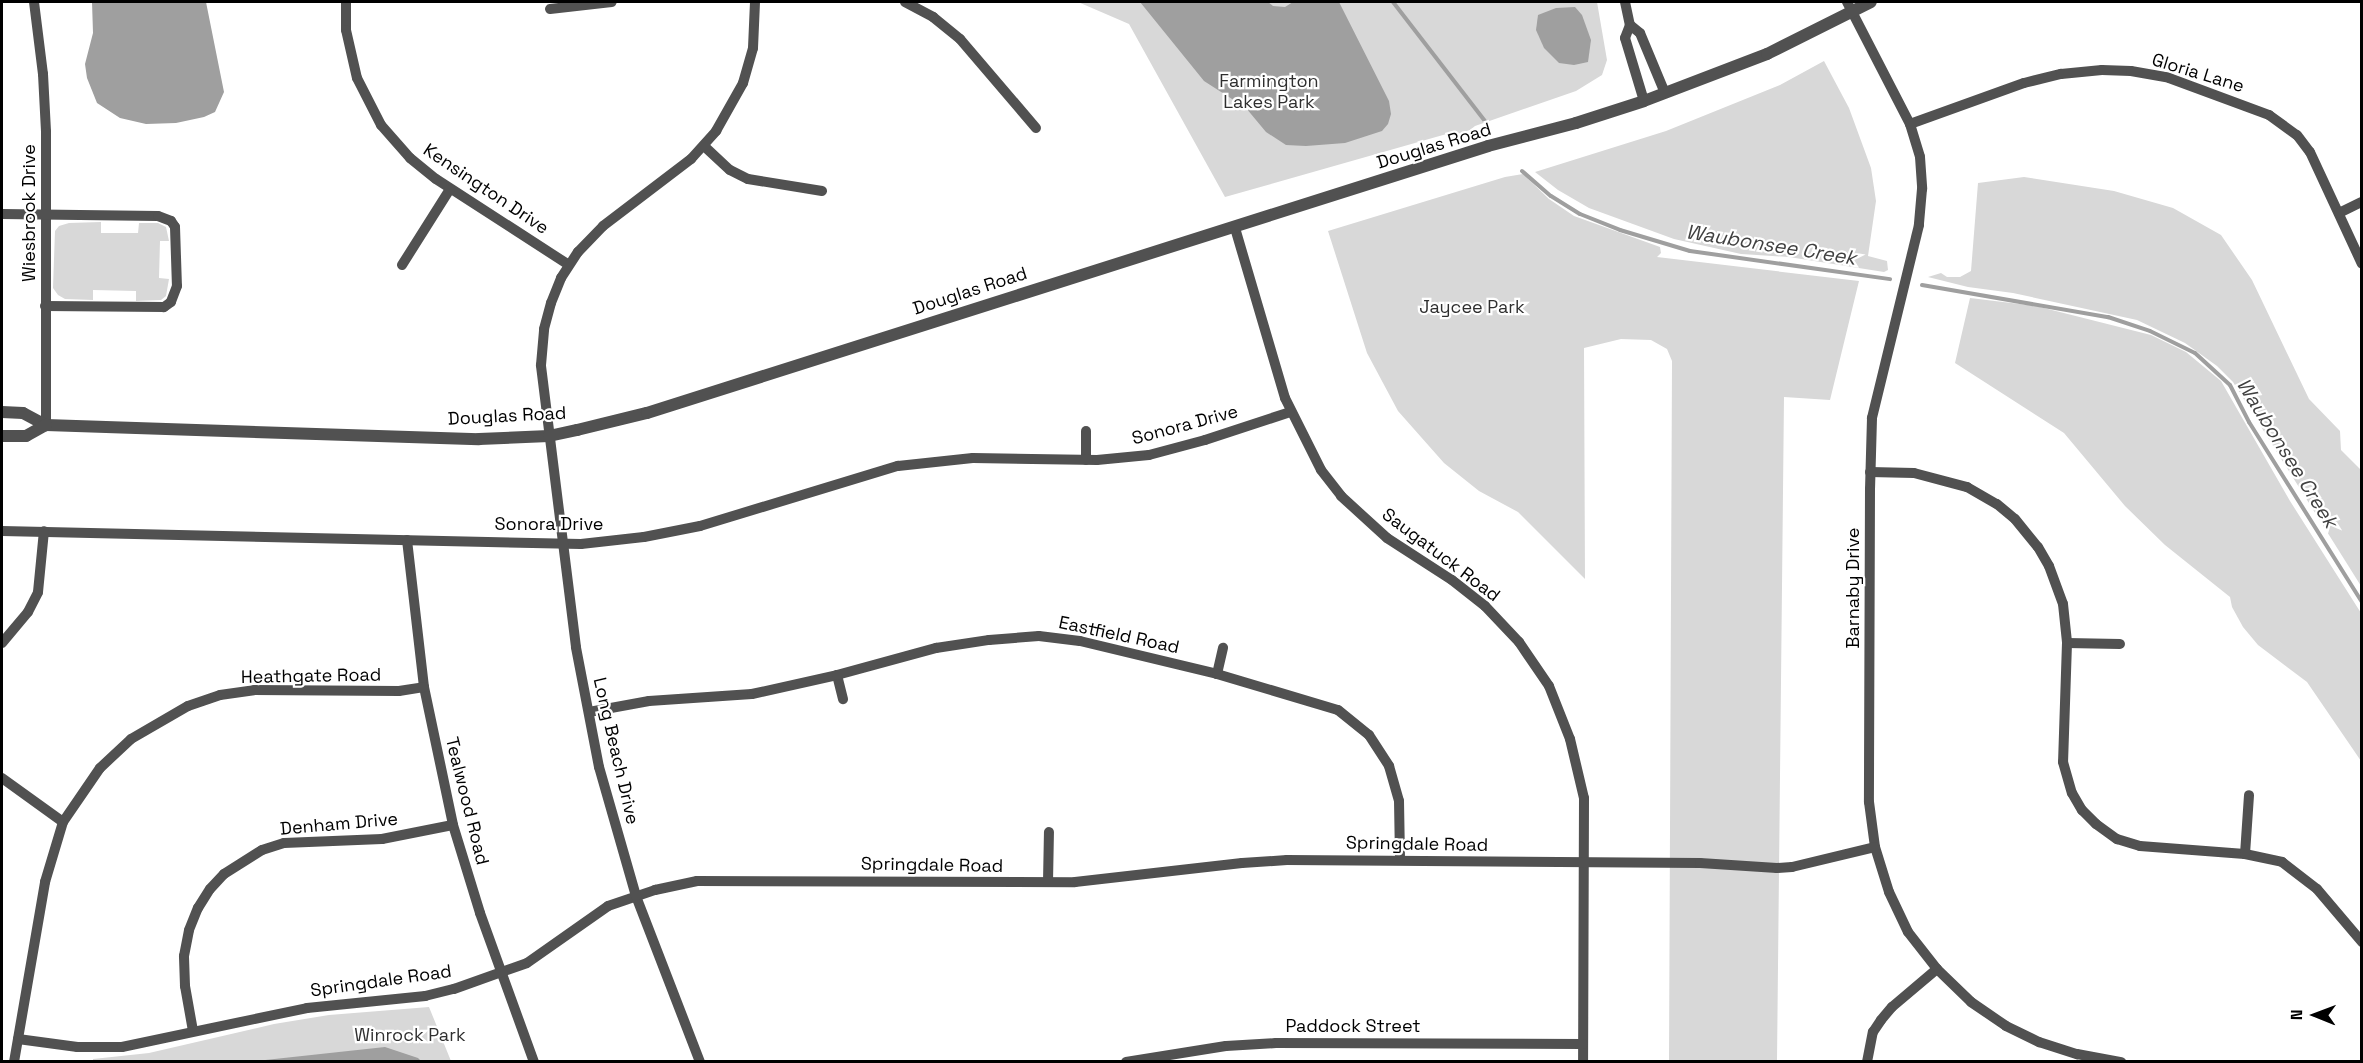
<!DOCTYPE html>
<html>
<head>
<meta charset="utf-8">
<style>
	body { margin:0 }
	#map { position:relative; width:2363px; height:1063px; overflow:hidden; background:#fff; font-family:"Space Grotesk",sans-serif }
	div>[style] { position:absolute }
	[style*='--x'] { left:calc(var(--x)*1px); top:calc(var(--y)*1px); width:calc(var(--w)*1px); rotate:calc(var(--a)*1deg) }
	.green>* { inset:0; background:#d8d8d8 }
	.water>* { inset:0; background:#9f9f9f }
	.stream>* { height:4px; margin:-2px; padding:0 2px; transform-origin:2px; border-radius:2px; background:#9f9f9f }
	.minor>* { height:10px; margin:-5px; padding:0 5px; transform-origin:5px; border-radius:5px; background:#515151 }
	.tertiary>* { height:12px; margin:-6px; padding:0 6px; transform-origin:6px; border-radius:6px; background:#515151 }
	span { translate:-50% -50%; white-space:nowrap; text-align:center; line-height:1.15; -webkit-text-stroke:4.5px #fff; paint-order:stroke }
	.street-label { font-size:18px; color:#000 }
	.park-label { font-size:18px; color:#2f2f2f }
	.water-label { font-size:20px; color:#404040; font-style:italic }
	.frame { position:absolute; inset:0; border:3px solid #000; pointer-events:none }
	.north { position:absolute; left:2285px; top:985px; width:60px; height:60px; -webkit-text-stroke:4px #fff; paint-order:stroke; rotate:271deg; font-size:16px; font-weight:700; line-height:24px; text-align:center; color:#000 }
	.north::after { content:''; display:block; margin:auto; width:21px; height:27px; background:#000; clip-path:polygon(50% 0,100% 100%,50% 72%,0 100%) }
</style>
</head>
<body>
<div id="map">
	<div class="green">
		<div style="clip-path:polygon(1078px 2px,1597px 2px,1607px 60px,1602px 75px,1576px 91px,1475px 126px,1470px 130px,1451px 136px,1450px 133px,1225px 197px,1129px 24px)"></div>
		<div style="clip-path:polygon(1824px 61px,1849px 108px,1871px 168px,1876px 201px,1868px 256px,1887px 261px,1888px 270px,1884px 272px,1789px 257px,1741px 254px,1674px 239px,1589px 208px,1558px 190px,1535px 172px,1666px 131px,1780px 85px)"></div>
		<div style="clip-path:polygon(1523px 174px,1549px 199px,1574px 216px,1660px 247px,1661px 253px,1657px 257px,1859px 281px,1830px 400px,1784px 397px,1777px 1061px,1669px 1061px,1672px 361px,1667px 349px,1651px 340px,1621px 339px,1584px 348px,1585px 579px,1518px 512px,1479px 491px,1444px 463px,1398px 411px,1367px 353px,1328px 231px,1505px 177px)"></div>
		<div style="clip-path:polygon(2024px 177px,2114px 191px,2173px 208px,2221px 235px,2252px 280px,2309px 399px,2340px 431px,2341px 450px,2361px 470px,2361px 586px,2233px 382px,2217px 366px,2185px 343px,2137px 320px,2013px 293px,1968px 287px,1928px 277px,1941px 273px,1947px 277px,1960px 277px,1971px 271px,1978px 183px)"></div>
		<div style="clip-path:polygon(101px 222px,101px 233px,138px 233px,139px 223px,158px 223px,166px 227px,169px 241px,160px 241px,159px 278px,169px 279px,166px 296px,161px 300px,136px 301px,136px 291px,93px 290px,93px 300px,65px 299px,58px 295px,53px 288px,55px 231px,59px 226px,69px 223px)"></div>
		<div style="clip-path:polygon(1970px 298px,2036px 306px,2151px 335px,2186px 352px,2221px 381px,2290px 501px,2361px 613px,2361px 761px,2307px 682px,2258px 645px,2243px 627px,2232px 607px,2230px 597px,2165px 545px,2125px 506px,2064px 433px,1955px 363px)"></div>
		<div style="clip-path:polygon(429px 1007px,451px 1061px,93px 1062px,93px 1059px,149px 1053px,274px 1024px,329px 1015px)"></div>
	</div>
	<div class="water">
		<div style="clip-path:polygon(92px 2px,206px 2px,224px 92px,215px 112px,204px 117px,176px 123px,146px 124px,120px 118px,97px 103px,87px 78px,85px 64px,93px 33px)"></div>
		<div style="clip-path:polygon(1140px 2px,1268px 2px,1273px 6px,1285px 7px,1293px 2px,1339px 2px,1389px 101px,1391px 114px,1388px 124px,1382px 131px,1345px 143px,1306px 146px,1286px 145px,1266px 132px,1246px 108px,1204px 81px)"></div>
		<div style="clip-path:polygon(1575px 7px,1582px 15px,1591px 40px,1588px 62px,1574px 65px,1559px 63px,1544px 48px,1536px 30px,1538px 15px,1556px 8px)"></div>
		<div style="clip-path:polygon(385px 1047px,418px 1058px,421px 1061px,256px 1061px)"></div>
	</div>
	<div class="stream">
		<div style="--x:1393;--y:2;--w:150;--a:52.3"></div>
		<div style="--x:1522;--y:171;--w:38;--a:41"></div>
		<div style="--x:1551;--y:196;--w:34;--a:32"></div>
		<div style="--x:1580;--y:214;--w:43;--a:21.8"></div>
		<div style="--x:1620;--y:230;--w:73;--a:16.7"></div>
		<div style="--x:1690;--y:251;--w:202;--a:8"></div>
		<div style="--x:1922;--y:285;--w:189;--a:9.8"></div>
		<div style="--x:2108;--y:317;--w:44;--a:18.4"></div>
		<div style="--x:2150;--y:331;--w:50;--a:26.1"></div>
		<div style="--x:2195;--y:353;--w:47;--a:42.4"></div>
		<div style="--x:2230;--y:385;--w:42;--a:62.8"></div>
		<div style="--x:2249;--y:422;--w:213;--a:57.9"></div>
	</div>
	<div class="minor">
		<div style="--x:34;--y:2;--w:73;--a:82.9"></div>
		<div style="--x:43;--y:74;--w:58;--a:87"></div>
		<div style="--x:46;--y:132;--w:293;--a:90"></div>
		<div style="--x:346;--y:2;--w:28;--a:90"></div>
		<div style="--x:346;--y:30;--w:49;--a:77.1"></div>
		<div style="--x:357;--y:78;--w:53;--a:62.9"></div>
		<div style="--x:381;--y:125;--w:44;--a:48.7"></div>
		<div style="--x:410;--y:158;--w:33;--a:39"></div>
		<div style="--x:436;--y:179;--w:158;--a:32.9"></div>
		<div style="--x:905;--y:2;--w:32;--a:28"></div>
		<div style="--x:933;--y:17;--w:35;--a:39"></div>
		<div style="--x:960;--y:39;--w:117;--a:49.5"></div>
		<div style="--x:1625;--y:2;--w:24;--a:78"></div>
		<div style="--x:1630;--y:25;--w:14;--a:111"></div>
		<div style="--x:1625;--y:38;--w:66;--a:73.2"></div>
		<div style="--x:1847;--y:2;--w:137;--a:62.7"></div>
		<div style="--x:1910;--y:124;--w:34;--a:73"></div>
		<div style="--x:1920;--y:157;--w:32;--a:86"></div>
		<div style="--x:1922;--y:189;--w:36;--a:95"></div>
		<div style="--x:1919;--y:225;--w:199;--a:103.7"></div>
		<div style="--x:1872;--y:418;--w:71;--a:91.6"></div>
		<div style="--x:1870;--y:489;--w:313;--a:90.2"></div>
		<div style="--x:1869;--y:802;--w:45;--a:82.4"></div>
		<div style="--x:1875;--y:847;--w:47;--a:72.7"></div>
		<div style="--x:1889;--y:892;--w:44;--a:64.6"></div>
		<div style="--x:1908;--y:932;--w:47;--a:51.9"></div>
		<div style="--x:1937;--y:969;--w:47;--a:44.1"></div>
		<div style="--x:1971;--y:1002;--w:42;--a:34.4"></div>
		<div style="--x:2006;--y:1026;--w:37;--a:26"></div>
		<div style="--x:2039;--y:1042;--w:40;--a:18"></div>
		<div style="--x:2077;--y:1054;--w:45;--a:10.3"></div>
		<div style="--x:550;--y:9;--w:62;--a:-6.4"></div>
		<div style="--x:1630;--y:25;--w:13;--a:39"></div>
		<div style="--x:1640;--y:33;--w:65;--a:67.4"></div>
		<div style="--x:1910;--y:124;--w:121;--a:-19.8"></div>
		<div style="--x:2024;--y:83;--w:38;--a:-14"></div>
		<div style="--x:2061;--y:74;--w:41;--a:-5.6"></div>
		<div style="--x:2102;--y:70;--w:29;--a:2"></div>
		<div style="--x:2131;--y:71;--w:39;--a:10"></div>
		<div style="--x:2169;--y:78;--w:107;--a:20.3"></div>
		<div style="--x:2269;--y:115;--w:34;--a:36"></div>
		<div style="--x:2297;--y:135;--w:21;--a:53"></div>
		<div style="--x:2310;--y:152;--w:123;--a:65.1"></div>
		<div style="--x:704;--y:146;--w:35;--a:43"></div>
		<div style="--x:730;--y:170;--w:20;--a:27"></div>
		<div style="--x:748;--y:179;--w:75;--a:9.2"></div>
		<div style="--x:2339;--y:213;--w:25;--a:-26"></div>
		<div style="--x:2;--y:214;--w:156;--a:0.7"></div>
		<div style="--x:158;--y:216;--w:14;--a:21"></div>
		<div style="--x:171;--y:221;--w:7;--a:56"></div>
		<div style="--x:175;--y:227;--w:59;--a:88.1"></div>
		<div style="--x:177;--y:286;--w:17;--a:111"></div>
		<div style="--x:171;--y:302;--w:9;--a:144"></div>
		<div style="--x:164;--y:307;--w:119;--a:-179.5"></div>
		<div style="--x:1235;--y:228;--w:177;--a:73.6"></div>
		<div style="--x:1285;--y:398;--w:80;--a:63.4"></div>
		<div style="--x:1321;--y:470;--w:33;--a:52"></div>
		<div style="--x:1341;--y:496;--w:62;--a:42.4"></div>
		<div style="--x:1387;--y:538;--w:77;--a:32.9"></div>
		<div style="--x:1452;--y:580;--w:42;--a:38.2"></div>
		<div style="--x:1485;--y:606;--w:50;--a:46.6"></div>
		<div style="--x:1519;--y:642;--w:53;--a:55.7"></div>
		<div style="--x:1549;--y:686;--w:57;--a:68.4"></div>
		<div style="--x:1570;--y:739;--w:61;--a:76.7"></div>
		<div style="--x:1584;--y:798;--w:264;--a:90.2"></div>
		<div style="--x:402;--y:265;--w:90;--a:-57.7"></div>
		<div style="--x:1086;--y:460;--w:29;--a:-90"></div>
		<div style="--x:1870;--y:472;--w:44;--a:1.3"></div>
		<div style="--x:1914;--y:473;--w:55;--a:14.8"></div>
		<div style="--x:1967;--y:487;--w:34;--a:30"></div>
		<div style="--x:1997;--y:504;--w:23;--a:40"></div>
		<div style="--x:2015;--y:519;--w:36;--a:51"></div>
		<div style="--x:2038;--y:547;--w:22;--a:60"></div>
		<div style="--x:2049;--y:566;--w:40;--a:69.8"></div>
		<div style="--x:2063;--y:604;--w:39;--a:84"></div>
		<div style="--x:2067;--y:643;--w:119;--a:91.9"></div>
		<div style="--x:2063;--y:762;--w:32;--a:74"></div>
		<div style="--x:2072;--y:793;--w:20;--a:60"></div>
		<div style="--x:2082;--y:810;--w:20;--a:45"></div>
		<div style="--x:2096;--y:824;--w:26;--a:36"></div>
		<div style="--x:2117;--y:839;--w:24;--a:17"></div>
		<div style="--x:2140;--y:846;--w:105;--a:4.4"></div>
		<div style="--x:2245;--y:854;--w:38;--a:12"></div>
		<div style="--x:2282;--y:862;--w:44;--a:37.6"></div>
		<div style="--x:2317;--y:889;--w:70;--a:49.7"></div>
		<div style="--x:2;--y:531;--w:579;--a:1.29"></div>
		<div style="--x:581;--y:544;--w:63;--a:-6.3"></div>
		<div style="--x:644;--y:537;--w:57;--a:-11.1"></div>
		<div style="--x:700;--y:526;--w:207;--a:-16.9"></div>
		<div style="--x:898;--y:466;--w:75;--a:-6.1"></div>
		<div style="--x:973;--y:458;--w:124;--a:0.9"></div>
		<div style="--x:1097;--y:460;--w:52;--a:-5.5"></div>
		<div style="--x:1149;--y:455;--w:58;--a:-15"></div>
		<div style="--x:1205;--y:440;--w:89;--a:-18.2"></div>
		<div style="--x:407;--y:540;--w:148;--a:83.4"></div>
		<div style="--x:424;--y:687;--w:141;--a:78.1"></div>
		<div style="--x:453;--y:825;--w:92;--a:72.9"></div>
		<div style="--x:480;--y:913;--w:158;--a:70.1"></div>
		<div style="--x:2;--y:643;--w:40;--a:-50"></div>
		<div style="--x:28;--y:612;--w:22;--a:-63"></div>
		<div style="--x:38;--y:592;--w:61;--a:-84.4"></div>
		<div style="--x:2067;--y:643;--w:53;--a:1.1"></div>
		<div style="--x:1217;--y:674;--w:27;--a:-77"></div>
		<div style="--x:837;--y:675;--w:25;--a:76"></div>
		<div style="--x:589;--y:712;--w:61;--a:-10.4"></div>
		<div style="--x:649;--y:701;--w:103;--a:-3.9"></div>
		<div style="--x:752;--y:694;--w:87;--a:-12.6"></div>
		<div style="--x:837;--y:675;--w:103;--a:-15.3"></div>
		<div style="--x:936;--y:648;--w:54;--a:-8.6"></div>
		<div style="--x:989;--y:640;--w:50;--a:-4.6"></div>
		<div style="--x:1039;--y:636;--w:41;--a:7"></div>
		<div style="--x:1080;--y:641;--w:141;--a:13.5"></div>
		<div style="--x:1217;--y:674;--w:126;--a:16.6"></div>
		<div style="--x:1338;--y:710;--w:40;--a:39"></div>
		<div style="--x:1369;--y:735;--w:37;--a:57"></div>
		<div style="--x:1389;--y:766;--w:36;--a:74"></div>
		<div style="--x:1399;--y:801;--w:59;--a:89"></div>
		<div style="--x:2;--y:778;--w:75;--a:35.8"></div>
		<div style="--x:2245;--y:854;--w:59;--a:-86.1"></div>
		<div style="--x:1048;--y:882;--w:50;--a:-88.9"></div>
		<div style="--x:193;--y:1031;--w:46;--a:-100.1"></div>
		<div style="--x:185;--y:986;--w:30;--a:-92"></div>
		<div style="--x:184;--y:956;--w:26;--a:-79"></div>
		<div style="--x:189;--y:930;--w:24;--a:-68"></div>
		<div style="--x:198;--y:908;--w:22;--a:-58"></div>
		<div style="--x:210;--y:889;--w:21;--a:-47"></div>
		<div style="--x:224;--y:874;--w:45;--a:-32.3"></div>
		<div style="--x:262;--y:850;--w:23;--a:-18"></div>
		<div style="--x:284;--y:843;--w:98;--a:-2.3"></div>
		<div style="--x:382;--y:839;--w:72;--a:-11.2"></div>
		<div style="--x:18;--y:1039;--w:60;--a:7.7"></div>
		<div style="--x:77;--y:1047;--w:45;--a:0"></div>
		<div style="--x:122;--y:1047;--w:189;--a:-11.9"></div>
		<div style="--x:307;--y:1008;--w:119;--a:-5.8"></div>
		<div style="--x:425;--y:996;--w:30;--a:-14"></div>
		<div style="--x:454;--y:989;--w:77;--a:-19.6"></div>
		<div style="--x:527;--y:963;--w:99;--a:-35.1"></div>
		<div style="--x:608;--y:906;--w:50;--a:-18.8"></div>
		<div style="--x:655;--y:890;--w:43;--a:-12.1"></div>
		<div style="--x:697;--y:881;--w:378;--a:0.2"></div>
		<div style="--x:1075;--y:882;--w:168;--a:-6.5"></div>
		<div style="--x:1242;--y:863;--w:45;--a:-3.8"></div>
		<div style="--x:1287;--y:860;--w:413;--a:0.4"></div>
		<div style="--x:1700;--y:863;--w:77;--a:3.7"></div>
		<div style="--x:1777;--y:868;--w:15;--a:-4"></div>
		<div style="--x:1792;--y:867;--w:85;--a:-13.5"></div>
		<div style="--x:14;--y:1062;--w:183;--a:-80.2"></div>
		<div style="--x:45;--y:882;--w:63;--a:-73.3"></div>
		<div style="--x:63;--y:822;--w:65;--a:-55.6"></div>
		<div style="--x:100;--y:768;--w:42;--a:-43.1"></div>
		<div style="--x:131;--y:739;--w:66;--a:-30.1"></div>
		<div style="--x:188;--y:706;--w:34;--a:-19"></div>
		<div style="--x:220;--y:695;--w:34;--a:-8"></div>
		<div style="--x:254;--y:690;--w:145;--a:0.4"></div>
		<div style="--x:399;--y:691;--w:25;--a:-9"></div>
		<div style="--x:700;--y:1062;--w:178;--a:-111.1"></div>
		<div style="--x:636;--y:896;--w:134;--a:-106"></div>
		<div style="--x:599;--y:767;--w:122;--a:-100.9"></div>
		<div style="--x:576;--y:647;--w:284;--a:-97.1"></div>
		<div style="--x:541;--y:365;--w:36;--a:-85"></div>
		<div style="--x:544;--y:329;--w:27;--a:-75"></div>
		<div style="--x:551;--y:303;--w:27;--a:-68"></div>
		<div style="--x:561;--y:278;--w:31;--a:-57"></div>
		<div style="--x:578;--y:252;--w:36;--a:-46"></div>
		<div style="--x:603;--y:226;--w:111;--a:-37.3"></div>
		<div style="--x:691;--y:159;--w:38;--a:-48"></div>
		<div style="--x:716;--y:131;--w:55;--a:-60.6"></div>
		<div style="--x:743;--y:83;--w:36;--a:-74"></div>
		<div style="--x:753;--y:48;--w:46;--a:-87.5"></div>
		<div style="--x:1126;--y:1062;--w:101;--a:-9.1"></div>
		<div style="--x:1226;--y:1046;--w:50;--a:-3.4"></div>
		<div style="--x:1276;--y:1043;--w:307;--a:0.2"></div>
		<div style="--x:1867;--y:1062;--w:31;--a:-79"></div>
		<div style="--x:1873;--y:1032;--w:14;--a:-56"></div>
		<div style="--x:1881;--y:1020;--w:17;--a:-50"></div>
		<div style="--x:1892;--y:1007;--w:59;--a:-40.2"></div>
	</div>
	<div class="tertiary">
		<div style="--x:2;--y:412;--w:21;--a:3"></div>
		<div style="--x:23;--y:413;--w:26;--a:28"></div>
		<div style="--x:46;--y:425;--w:433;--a:1.9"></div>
		<div style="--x:479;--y:439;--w:70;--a:-2.5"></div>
		<div style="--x:549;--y:436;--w:29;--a:-12"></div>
		<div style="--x:577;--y:430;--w:72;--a:-13.7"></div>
		<div style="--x:647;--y:413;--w:882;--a:-17.61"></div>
		<div style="--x:1488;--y:146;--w:91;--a:-14.6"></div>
		<div style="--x:1576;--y:123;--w:71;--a:-17.9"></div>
		<div style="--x:1644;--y:101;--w:132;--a:-20.9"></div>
		<div style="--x:1767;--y:54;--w:116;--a:-26.6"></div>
		<div style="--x:2;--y:436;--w:24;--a:0"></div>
		<div style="--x:26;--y:436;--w:23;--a:-29"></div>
	</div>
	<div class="street-label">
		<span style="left:2198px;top:73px;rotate:17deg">Gloria Lane</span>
		<span style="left:1434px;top:146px;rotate:-17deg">Douglas Road</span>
		<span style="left:486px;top:189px;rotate:34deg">Kensington Drive</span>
		<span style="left:29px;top:213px;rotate:-90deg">Wiesbrook Drive</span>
		<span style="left:970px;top:291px;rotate:-18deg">Douglas Road</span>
		<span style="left:507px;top:416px;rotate:-3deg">Douglas Road</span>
		<span style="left:1185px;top:425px;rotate:-15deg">Sonora Drive</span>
		<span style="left:549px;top:524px">Sonora Drive</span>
		<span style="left:1441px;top:555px;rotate:37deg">Saugatuck Road</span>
		<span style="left:1853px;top:588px;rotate:-90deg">Barnaby Drive</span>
		<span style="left:1119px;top:635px;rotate:12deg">Eastfield Road</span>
		<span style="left:311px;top:676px;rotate:-1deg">Heathgate Road</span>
		<span style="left:616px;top:751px;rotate:77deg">Long Beach Drive</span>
		<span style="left:467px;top:801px;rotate:76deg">Tealwood Road</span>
		<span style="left:339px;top:824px;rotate:-5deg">Denham Drive</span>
		<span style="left:1417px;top:844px;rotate:1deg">Springdale Road</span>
		<span style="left:932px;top:865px;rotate:1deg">Springdale Road</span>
		<span style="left:381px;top:981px;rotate:-8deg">Springdale Road</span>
		<span style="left:1353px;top:1026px">Paddock Street</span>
	</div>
	<div class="park-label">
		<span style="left:1269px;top:92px">Farmington<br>Lakes Park</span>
		<span style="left:1472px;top:307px">Jaycee Park</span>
		<span style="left:410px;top:1035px">Winrock Park</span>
	</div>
	<div class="water-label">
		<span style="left:1771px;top:245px;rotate:9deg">Waubonsee Creek</span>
		<span style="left:2287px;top:453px;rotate:58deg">Waubonsee Creek</span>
	</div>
	<div class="frame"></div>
	<div class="north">N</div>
</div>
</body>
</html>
